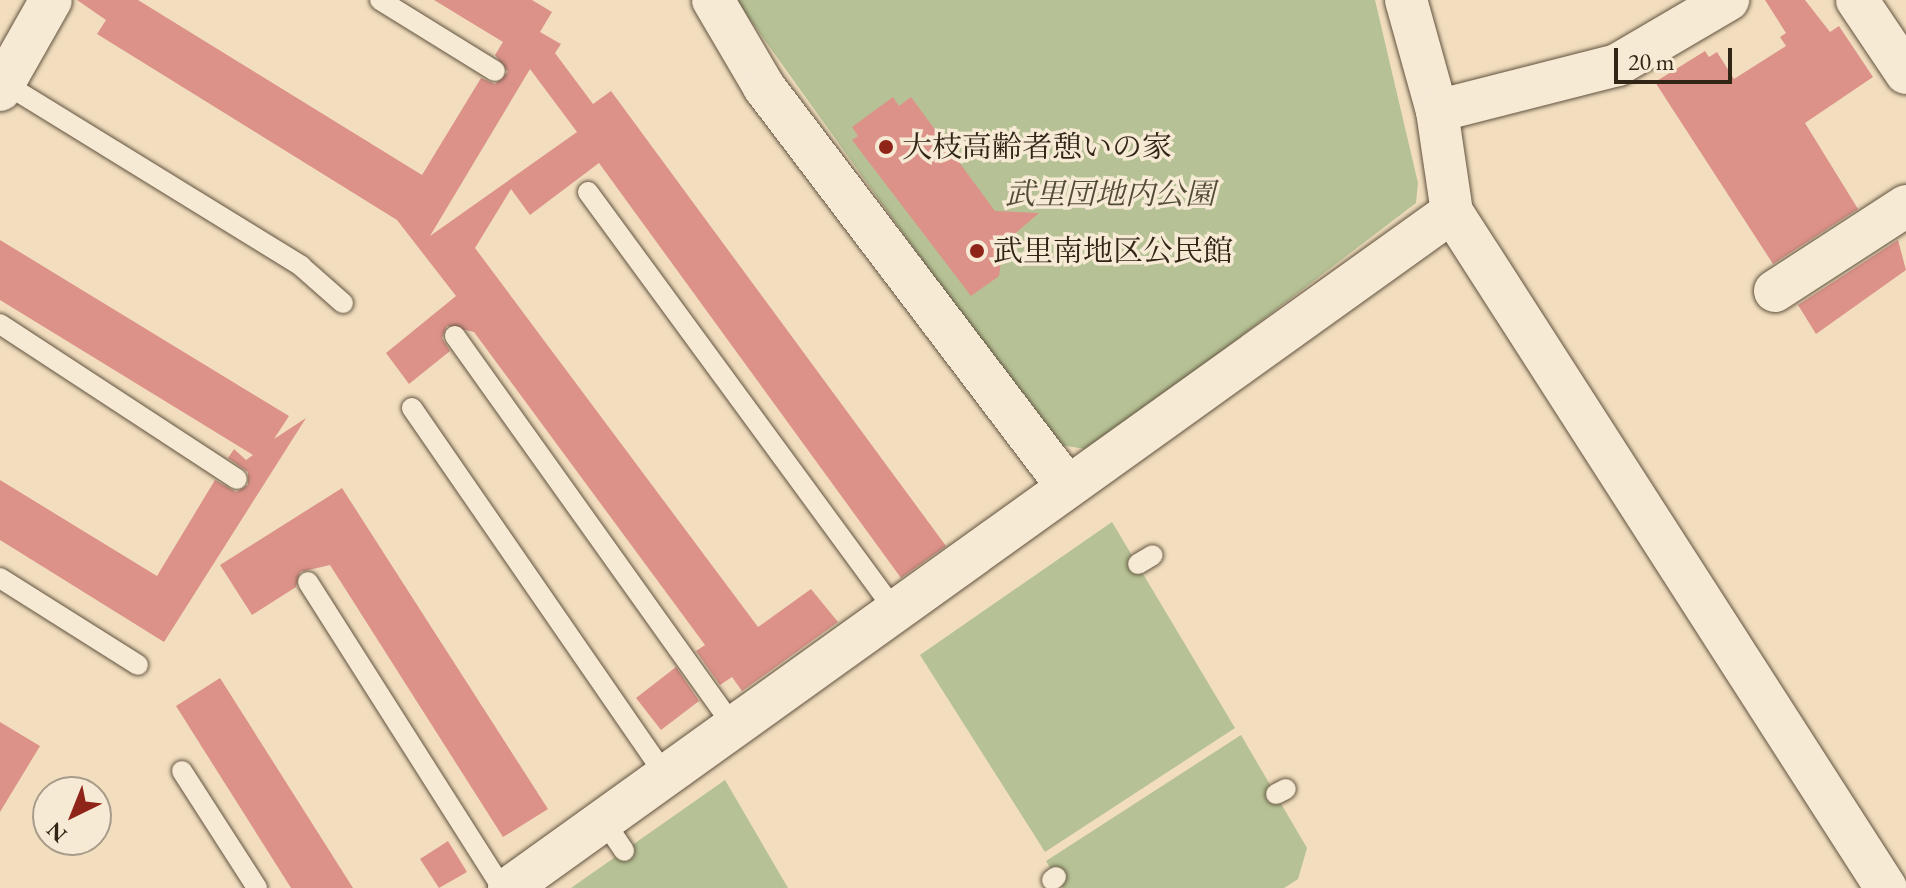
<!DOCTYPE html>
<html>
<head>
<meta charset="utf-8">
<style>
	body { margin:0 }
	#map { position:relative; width:1906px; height:888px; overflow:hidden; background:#f2debe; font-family:"EB Garamond","Noto Serif JP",serif }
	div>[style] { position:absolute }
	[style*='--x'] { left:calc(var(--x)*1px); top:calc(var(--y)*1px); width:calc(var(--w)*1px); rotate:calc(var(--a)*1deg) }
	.green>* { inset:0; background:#b6c295 }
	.building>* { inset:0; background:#dc9289 }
	.roads { filter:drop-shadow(0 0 2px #615340) drop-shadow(0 0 2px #615340) }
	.service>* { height:20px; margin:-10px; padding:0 10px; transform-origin:10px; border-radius:10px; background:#f7ead5 }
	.minor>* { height:42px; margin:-21px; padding:0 21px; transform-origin:21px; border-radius:21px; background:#f7ead5 }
	.dots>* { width:22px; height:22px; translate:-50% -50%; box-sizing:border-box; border:4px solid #f7ead5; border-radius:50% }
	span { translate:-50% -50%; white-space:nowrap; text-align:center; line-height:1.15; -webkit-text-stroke:7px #f7ead5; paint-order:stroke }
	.poi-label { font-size:30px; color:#312516 }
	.left { translate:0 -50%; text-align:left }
	.park-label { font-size:30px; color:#524c36; font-style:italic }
	.north { position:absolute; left:32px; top:776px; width:80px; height:80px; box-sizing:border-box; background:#f7ead5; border:2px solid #a89b89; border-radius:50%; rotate:223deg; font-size:22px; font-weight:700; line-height:32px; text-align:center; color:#312516 }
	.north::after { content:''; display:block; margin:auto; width:28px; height:36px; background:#8f2418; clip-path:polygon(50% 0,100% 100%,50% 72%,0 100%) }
	.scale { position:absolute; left:1614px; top:48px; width:118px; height:36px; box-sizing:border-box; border:4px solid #312516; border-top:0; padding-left:10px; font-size:24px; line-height:28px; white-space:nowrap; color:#312516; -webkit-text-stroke:6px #f7ead5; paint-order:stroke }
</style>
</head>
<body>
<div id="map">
	<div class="green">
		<div style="clip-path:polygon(736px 0,1375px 0,1418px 183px,1416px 203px,1092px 450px,1054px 444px)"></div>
		<div style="clip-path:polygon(1112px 522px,1235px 728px,1045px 852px,920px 655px)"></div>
		<div style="clip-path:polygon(1241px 735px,1307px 848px,1298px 879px,1284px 888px,1063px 888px,1046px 861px)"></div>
		<div style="clip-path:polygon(725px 780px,788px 888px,571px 888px)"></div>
	</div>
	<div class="building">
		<div style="clip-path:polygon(evenodd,77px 0,138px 0,422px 175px,481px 78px,495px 84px,508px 72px,495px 55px,503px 42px,434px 0,532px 0,552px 12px,540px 32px,561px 44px,555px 53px,593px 104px,611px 91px,946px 546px,901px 578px,599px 163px,530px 215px,511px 189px,475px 248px,758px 627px,811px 589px,838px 622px,742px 691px,732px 677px,720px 685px,696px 651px,705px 645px,474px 332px,447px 326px,442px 338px,450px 351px,409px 384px,386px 353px,456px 296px,397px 220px,97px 34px,106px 20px,77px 0,530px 69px,577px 132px,430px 236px,530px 69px)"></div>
		<div style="clip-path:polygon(1765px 0,1805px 0,1830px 32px,1839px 26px,1873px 77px,1805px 123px,1858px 209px,1773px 264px,1655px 82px,1705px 51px,1709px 57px,1717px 52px,1734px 79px,1786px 46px,1780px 37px,1786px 33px)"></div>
		<div style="clip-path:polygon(893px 97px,899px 106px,911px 97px,995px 211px,1039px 213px,1004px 243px,999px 276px,971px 296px,852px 140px,858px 136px,852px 127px)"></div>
		<div style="clip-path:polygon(0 240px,289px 416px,274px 439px,306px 418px,164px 642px,0 540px,0 480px,157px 576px,215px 480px,236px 492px,248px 485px,248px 472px,228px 458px,234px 449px,246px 460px,253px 455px,0 300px)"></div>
		<div style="clip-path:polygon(1898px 240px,1906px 270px,1816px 334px,1798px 305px)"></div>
		<div style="clip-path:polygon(342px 488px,548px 809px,503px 837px,330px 565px,300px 572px,296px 587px,252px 615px,220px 565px)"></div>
		<div style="clip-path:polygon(676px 667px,699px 701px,661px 730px,636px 698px)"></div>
		<div style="clip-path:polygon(220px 678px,353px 888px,291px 888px,176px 706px)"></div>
		<div style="clip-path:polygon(0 722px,40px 746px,0 812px)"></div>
		<div style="clip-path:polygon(448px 841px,467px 872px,439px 888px,420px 859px)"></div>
	</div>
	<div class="roads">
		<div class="service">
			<div style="--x:380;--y:0;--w:135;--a:31.7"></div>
			<div style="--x:4;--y:83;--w:349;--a:31.6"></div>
			<div style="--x:301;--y:266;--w:56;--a:41.4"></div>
			<div style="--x:588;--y:192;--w:516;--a:53.75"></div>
			<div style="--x:0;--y:324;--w:283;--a:33.2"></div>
			<div style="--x:455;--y:336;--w:480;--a:54.5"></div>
			<div style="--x:412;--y:408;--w:447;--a:55.4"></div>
			<div style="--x:1138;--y:564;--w:17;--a:-31"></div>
			<div style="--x:0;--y:578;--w:163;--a:32.2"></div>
			<div style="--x:308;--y:582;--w:362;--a:57.6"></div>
			<div style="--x:182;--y:771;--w:139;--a:57.3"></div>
			<div style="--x:1276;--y:794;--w:11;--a:-27"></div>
			<div style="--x:604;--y:821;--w:36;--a:56"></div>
			<div style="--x:1052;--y:880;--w:5;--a:-37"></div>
		</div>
		<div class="minor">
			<div style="--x:713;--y:0;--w:101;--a:59.6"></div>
			<div style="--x:764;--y:87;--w:500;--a:52.8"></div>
			<div style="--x:1406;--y:0;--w:115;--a:74.4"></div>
			<div style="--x:1437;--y:111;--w:102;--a:81.6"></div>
			<div style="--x:1452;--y:212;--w:803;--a:57.3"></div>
			<div style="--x:1857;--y:0;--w:88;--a:56.1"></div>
			<div style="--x:0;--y:90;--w:103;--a:-60.5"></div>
			<div style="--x:1437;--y:111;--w:186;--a:-14.3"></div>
			<div style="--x:1617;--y:65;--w:129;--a:-30.4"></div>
			<div style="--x:1775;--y:291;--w:156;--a:-33"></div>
			<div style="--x:509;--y:888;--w:1160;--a:-35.64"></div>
		</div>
	</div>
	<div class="dots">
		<div style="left:886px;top:147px;background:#8f2418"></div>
		<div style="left:977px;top:251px;background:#8f2418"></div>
	</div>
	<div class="poi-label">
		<span class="left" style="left:902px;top:147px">大枝高齢者憩いの家</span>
		<span class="left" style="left:993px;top:251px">武里南地区公民館</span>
	</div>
	<div class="park-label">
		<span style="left:1110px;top:194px">武里団地内公園</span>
	</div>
	<div class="north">N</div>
	<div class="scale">20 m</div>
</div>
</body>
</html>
